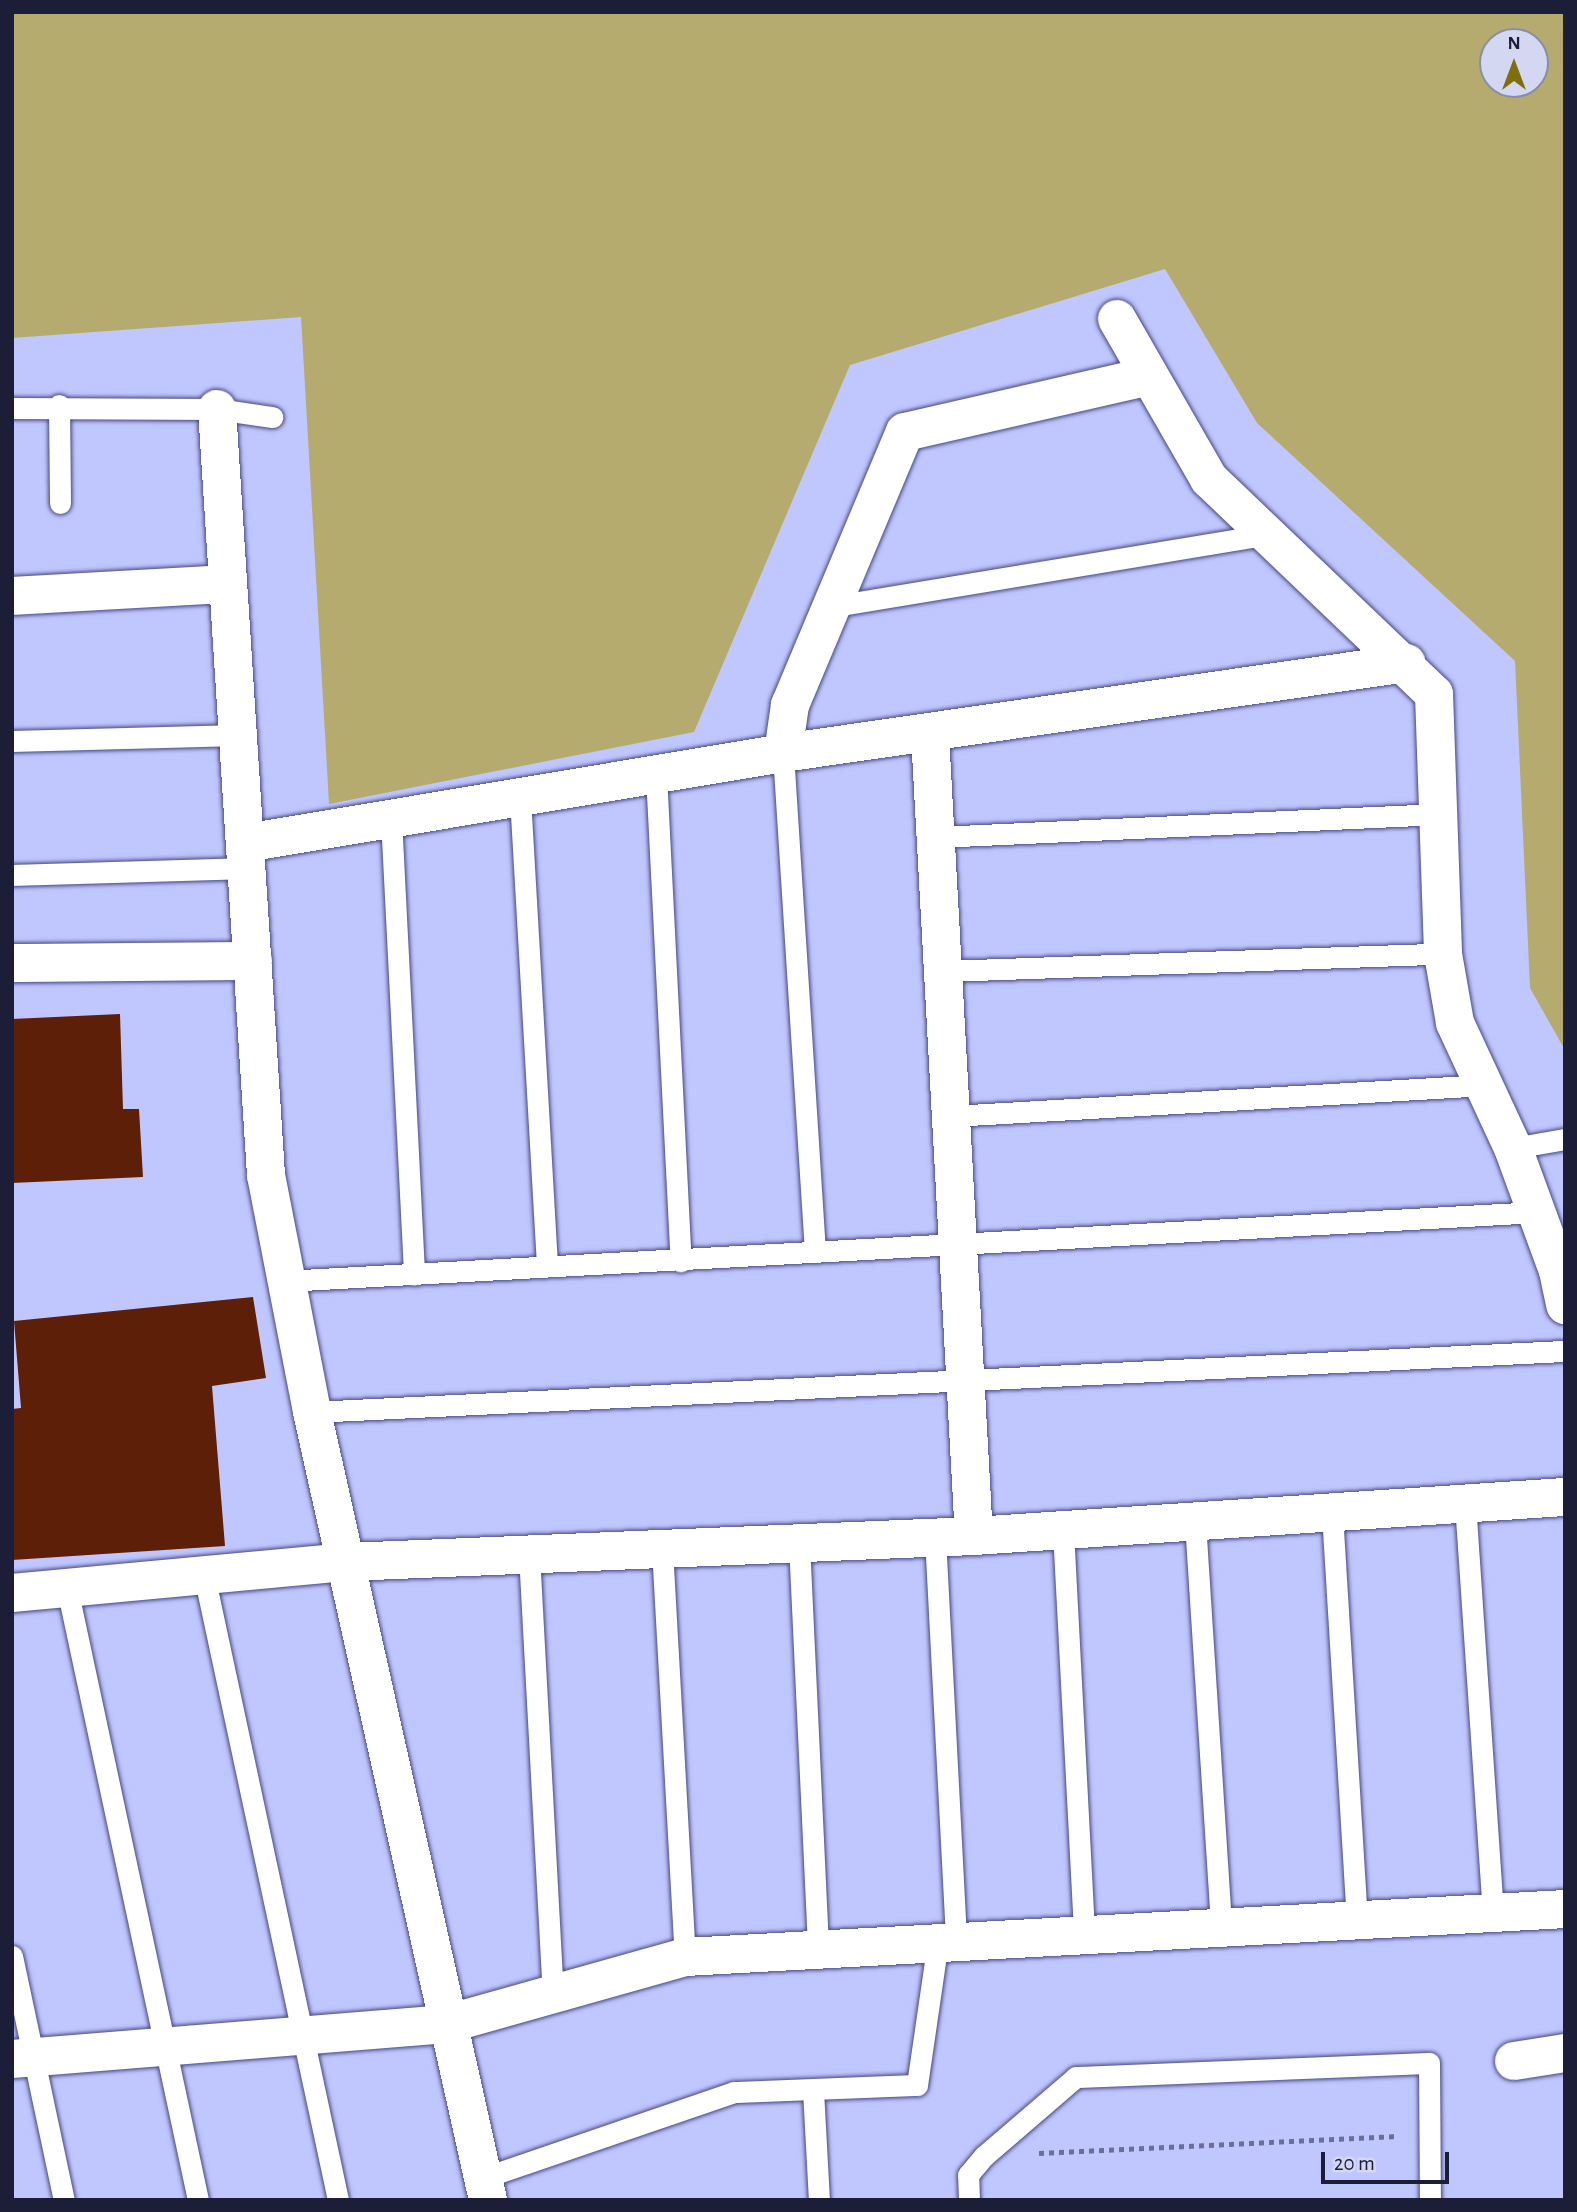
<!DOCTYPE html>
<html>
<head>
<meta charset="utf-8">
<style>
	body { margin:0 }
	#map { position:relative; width:1577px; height:2212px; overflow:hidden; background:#c0c7fe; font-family:"Alegreya Sans",sans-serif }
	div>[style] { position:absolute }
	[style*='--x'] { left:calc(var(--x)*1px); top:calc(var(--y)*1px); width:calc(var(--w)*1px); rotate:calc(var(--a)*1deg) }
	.green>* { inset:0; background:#b6ab6f }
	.building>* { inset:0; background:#5d1f08 }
	.path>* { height:4.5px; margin-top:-2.25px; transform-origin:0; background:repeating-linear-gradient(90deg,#6b6f97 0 5px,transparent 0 10px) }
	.roads { filter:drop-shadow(0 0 2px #454883) drop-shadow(0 0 2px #454883) }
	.service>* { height:21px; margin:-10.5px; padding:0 10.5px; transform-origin:10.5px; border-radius:10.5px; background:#fff }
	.minor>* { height:38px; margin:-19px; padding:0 19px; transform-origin:19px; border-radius:19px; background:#fff }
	span { translate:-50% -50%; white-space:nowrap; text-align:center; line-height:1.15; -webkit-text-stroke:7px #d3d7f2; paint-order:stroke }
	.frame { position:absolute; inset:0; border:14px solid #1c1e37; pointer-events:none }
	.north { position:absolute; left:1479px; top:28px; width:70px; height:70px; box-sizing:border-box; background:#d3d7f2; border:2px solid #8a8da7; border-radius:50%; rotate:0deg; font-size:19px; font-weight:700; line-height:28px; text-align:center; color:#1c1e37 }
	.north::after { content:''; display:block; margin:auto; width:24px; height:32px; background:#7e6f0c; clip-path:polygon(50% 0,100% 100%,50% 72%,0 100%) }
	.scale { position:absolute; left:1321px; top:2152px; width:128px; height:32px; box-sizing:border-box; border:4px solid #1c1e37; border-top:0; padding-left:9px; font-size:21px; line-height:24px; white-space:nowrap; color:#1c1e37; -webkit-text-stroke:5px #d3d7f2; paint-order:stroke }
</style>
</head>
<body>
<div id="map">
	<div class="green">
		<div style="clip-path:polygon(evenodd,12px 12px,1565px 12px,1565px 1050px,1530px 988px,1515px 661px,1257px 423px,1165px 269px,850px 365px,694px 732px,329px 804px,301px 317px,12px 338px,12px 12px,1493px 42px,1535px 42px,1535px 84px,1493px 84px,1493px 42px)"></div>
	</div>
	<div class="building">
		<div style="clip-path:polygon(120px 1014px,123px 1109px,139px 1109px,143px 1177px,12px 1183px,12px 1019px)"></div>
		<div style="clip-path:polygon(253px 1297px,266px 1378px,212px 1386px,225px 1546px,12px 1560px,12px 1409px,21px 1408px,14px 1321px)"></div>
	</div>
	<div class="path">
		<div style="--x:1039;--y:2153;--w:359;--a:-2.7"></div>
	</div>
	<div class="roads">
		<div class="service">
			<div style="--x:59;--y:405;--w:98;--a:89.4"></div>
			<div style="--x:12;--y:408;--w:205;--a:0.3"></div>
			<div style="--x:217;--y:409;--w:56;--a:8.3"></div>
			<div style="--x:829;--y:607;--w:446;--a:-9.4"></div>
			<div style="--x:12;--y:741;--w:227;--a:-1.5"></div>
			<div style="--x:783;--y:753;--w:500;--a:86.33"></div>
			<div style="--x:656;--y:774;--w:488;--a:87.1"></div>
			<div style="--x:520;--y:797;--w:470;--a:86.7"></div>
			<div style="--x:391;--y:818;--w:457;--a:87.1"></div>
			<div style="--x:937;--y:837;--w:504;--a:-2.62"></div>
			<div style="--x:12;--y:875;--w:236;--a:-1.7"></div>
			<div style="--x:944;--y:971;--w:499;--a:-2"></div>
			<div style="--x:952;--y:1116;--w:535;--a:-3.32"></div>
			<div style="--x:1513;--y:1148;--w:53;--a:-9.8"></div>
			<div style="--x:284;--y:1281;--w:1255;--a:-3.15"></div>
			<div style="--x:312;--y:1412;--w:1254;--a:-2.79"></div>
			<div style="--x:1465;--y:1503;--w:411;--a:86.1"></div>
			<div style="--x:1332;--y:1513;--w:408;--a:86.5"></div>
			<div style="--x:1195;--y:1522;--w:406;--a:86.3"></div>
			<div style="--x:1063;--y:1530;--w:404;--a:87"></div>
			<div style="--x:935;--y:1537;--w:404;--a:87"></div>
			<div style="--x:799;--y:1543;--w:403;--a:87.3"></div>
			<div style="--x:662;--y:1548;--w:410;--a:86.8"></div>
			<div style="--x:529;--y:1554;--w:440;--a:86.9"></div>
			<div style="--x:204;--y:1575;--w:639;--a:77.9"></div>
			<div style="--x:67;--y:1588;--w:626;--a:77.92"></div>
			<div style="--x:12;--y:1956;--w:249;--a:78"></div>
			<div style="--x:813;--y:2090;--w:110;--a:86.9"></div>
			<div style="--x:483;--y:2178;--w:265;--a:-18.9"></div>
			<div style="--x:734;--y:2092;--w:183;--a:-2.2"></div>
			<div style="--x:917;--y:2085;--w:146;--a:-81.7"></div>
			<div style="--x:969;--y:2200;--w:25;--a:-92"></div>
			<div style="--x:968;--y:2175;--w:25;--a:-50"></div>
			<div style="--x:984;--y:2156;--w:121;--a:-40.7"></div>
			<div style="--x:1076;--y:2077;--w:353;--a:-2.3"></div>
			<div style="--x:1429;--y:2063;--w:137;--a:89.6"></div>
		</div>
		<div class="minor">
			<div style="--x:1117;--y:319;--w:185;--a:60.1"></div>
			<div style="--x:1209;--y:479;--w:311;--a:43.7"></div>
			<div style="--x:1434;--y:694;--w:260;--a:88"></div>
			<div style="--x:1443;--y:954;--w:70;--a:80.1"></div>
			<div style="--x:1455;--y:1023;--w:138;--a:65.1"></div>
			<div style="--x:1513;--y:1148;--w:131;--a:69.9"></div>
			<div style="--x:1558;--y:1271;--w:35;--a:78"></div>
			<div style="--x:217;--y:409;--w:768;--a:86.34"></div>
			<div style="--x:266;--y:1175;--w:241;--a:79"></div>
			<div style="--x:312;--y:1412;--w:807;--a:77.41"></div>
			<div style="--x:12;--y:596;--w:216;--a:-3.2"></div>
			<div style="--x:930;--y:735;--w:802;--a:86.86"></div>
			<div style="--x:783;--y:753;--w:49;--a:-81.7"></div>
			<div style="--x:790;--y:705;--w:296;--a:-67.2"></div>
			<div style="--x:905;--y:432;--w:247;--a:-12.9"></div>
			<div style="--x:246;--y:843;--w:544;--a:-9.51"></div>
			<div style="--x:783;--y:753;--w:630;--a:-8.21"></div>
			<div style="--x:12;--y:963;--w:241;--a:-0.5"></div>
			<div style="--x:12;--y:1593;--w:337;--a:-5.3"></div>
			<div style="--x:348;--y:1562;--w:627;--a:-2.38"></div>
			<div style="--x:974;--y:1536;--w:592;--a:-3.78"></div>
			<div style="--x:12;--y:2059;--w:436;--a:-4.6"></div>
			<div style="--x:447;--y:2024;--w:247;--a:-15.7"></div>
			<div style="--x:685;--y:1957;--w:881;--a:-3.12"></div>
			<div style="--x:1514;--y:2061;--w:52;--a:-8.9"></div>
		</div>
	</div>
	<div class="frame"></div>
	<div class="north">N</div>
	<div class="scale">20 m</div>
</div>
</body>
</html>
